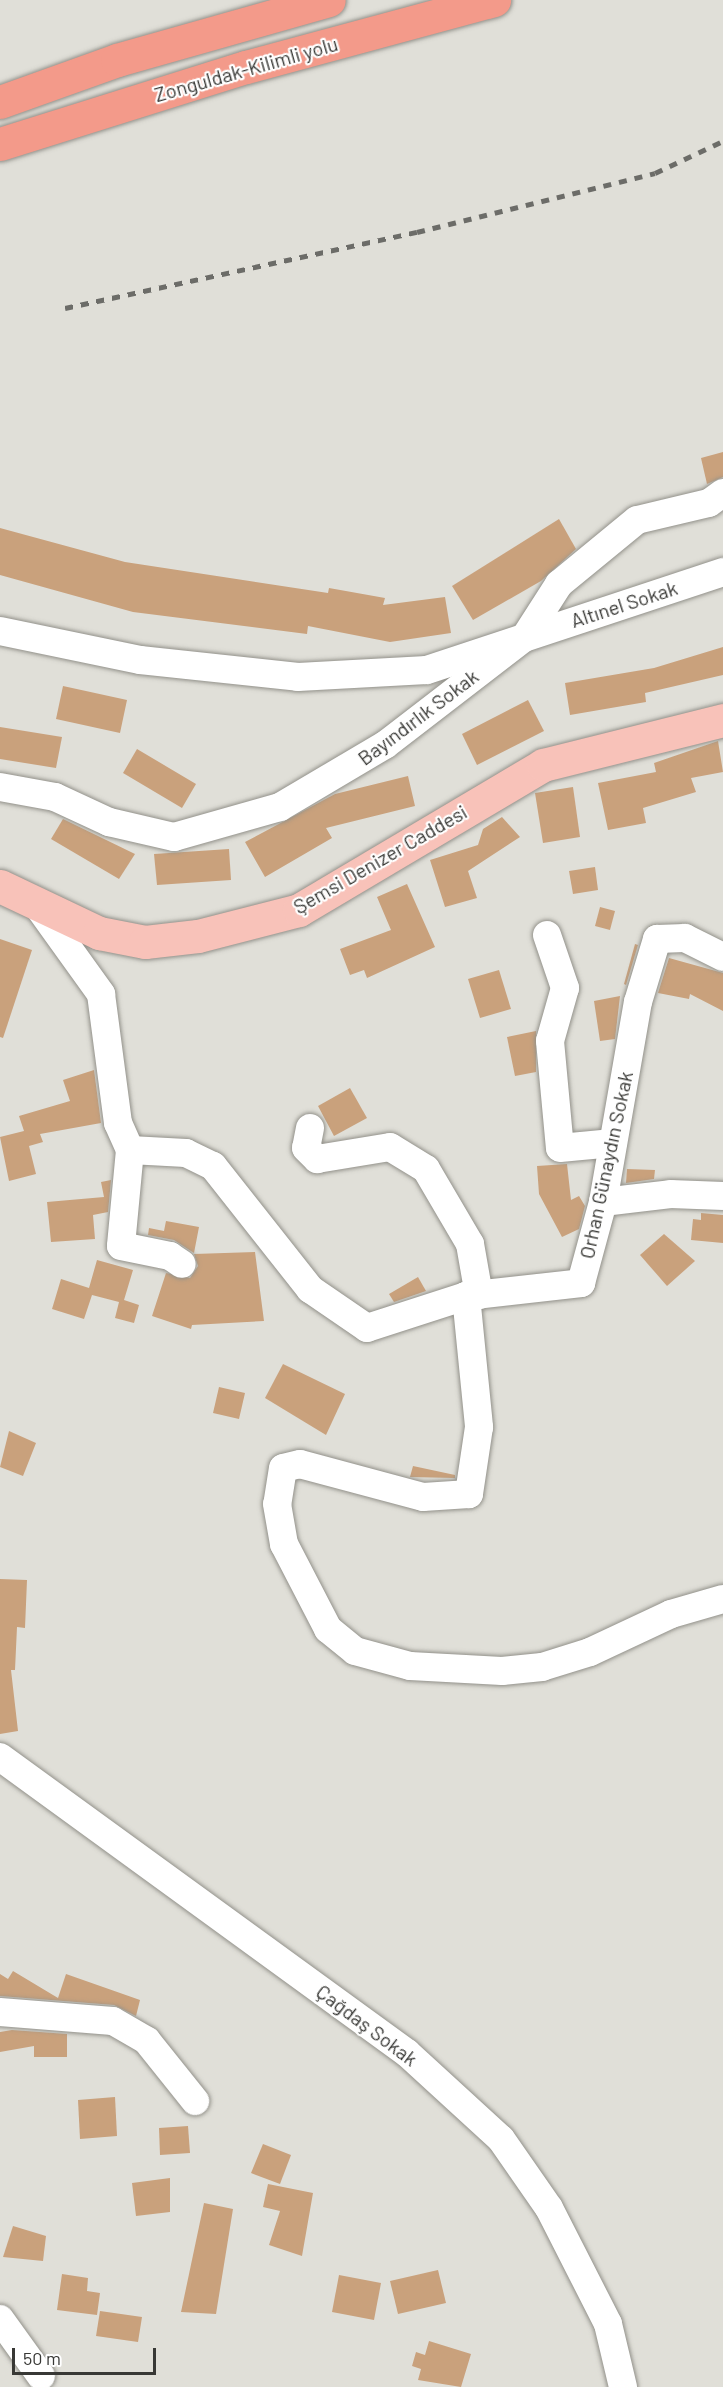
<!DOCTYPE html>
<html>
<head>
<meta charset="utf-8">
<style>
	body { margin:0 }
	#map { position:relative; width:723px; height:2387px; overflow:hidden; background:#e0dfd8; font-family:Barlow,sans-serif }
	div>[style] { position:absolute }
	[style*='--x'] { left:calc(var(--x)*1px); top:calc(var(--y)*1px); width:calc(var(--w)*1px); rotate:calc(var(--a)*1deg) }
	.building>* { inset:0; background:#c9a17c }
	.roads { filter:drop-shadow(0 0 2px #92918a) drop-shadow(0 0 2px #92918a) }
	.minor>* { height:28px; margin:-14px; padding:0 14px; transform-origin:14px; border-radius:14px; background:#fff }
	.major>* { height:33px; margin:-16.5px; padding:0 16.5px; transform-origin:16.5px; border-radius:16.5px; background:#f8c2b9 }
	.highway>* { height:33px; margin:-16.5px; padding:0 16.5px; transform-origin:16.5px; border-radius:16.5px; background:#f39a8a }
	.rail>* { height:4.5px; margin-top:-2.25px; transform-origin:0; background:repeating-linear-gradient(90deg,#6c6c68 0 8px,transparent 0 16px) }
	span { translate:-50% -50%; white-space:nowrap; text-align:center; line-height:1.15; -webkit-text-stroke:4.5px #fff; paint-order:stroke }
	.street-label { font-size:20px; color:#383835 }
	.scale { position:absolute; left:12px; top:2348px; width:144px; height:27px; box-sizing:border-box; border:3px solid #383835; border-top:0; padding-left:8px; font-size:18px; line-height:21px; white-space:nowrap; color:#383835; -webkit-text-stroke:4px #fff; paint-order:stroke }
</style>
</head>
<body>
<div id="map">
	<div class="building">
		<div style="clip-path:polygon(723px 452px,723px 477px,707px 484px,701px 458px)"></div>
		<div style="clip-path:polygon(559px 519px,576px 549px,541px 581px,473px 620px,452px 586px)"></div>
		<div style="clip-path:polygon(0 528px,125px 562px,328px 593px,329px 588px,385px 598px,383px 605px,445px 597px,451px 633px,390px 642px,308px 626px,307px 634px,133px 612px,0 575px)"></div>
		<div style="clip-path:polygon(723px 647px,723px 675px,645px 693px,646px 702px,570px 715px,565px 683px,654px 668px)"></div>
		<div style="clip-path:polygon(63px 686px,127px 700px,120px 733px,56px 719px)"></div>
		<div style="clip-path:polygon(528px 700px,544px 731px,477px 765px,462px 734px)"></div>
		<div style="clip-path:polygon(0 727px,62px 737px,56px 768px,0 759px)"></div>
		<div style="clip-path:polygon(718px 741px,723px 772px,691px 778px,696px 792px,643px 808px,646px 823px,608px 830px,598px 783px,656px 772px,654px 763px)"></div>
		<div style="clip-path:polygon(137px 749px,196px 784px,182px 808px,123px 773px)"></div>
		<div style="clip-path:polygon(408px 776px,415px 806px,326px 828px,332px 838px,265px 877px,245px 842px,335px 794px)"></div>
		<div style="clip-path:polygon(573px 787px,580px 837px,543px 843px,535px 793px)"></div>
		<div style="clip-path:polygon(502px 817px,520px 837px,468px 871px,477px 898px,445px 907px,430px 860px,478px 845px,483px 829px)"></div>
		<div style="clip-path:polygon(63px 819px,135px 854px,119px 879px,51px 839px)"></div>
		<div style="clip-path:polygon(229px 849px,231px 880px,157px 885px,154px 854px)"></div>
		<div style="clip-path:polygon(595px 867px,598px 890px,573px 894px,569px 871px)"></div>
		<div style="clip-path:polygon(407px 884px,435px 947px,367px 978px,364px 970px,350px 975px,340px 949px,391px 930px,377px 897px)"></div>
		<div style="clip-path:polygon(600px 907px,615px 911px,610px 930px,595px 926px)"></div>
		<div style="clip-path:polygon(0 939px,32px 950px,3px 1038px,0 1037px)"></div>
		<div style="clip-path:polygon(635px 944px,638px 945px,626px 985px,624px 984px)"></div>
		<div style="clip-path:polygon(669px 958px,723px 973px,723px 1011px,690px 994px,689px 999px,658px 993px)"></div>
		<div style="clip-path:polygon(499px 970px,511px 1009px,480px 1018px,468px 979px)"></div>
		<div style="clip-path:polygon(620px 996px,615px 1039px,600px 1041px,594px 1001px)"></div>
		<div style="clip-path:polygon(536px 1031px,536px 1072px,515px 1076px,507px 1037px)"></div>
		<div style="clip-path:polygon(94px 1070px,101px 1123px,40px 1134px,43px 1142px,29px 1146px,36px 1174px,9px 1181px,0 1137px,24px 1131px,19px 1116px,70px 1101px,63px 1080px)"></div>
		<div style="clip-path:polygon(350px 1088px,367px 1118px,334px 1136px,318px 1106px)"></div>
		<div style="clip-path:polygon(567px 1164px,571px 1200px,579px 1196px,585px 1206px,579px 1229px,562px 1237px,539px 1194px,537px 1166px)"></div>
		<div style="clip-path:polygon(627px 1169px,655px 1170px,654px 1179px,626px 1183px)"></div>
		<div style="clip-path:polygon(111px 1180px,108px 1212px,93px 1215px,95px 1239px,51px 1242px,47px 1202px,104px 1197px,101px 1182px)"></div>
		<div style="clip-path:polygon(701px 1213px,723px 1215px,723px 1243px,691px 1240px,693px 1219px,701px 1220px)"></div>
		<div style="clip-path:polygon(166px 1221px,199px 1227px,194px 1253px,174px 1240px,148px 1235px,149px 1228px,164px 1231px)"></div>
		<div style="clip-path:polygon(664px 1234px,695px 1261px,667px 1286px,640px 1255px)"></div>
		<div style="clip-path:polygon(255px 1252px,264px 1321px,192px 1325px,191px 1329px,152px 1316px,166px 1273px,190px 1278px,198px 1266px,194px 1254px)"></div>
		<div style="clip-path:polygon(97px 1260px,133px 1270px,124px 1300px,139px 1305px,134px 1323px,115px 1318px,119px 1302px,92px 1295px,84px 1319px,52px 1309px,61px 1279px,89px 1288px)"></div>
		<div style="clip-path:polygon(418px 1277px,426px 1291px,394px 1302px,389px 1294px)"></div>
		<div style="clip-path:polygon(283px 1364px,345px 1394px,326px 1435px,265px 1398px)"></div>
		<div style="clip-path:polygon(219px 1387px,245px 1393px,239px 1419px,213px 1413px)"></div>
		<div style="clip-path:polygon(9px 1431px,36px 1443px,23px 1476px,0 1467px)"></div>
		<div style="clip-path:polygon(413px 1466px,455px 1475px,455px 1478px,410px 1477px)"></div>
		<div style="clip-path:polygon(0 1579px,27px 1580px,25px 1628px,17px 1627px,15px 1670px,11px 1670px,18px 1731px,0 1734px)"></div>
		<div style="clip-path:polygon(13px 1971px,58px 1998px,66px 1974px,140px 2000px,136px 2016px,114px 2005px,0 1996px,0 1974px,8px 1979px)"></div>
		<div style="clip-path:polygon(12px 2030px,67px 2034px,67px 2057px,34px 2057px,34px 2046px,0 2052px,0 2032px)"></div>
		<div style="clip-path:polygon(115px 2097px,117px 2136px,80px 2139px,78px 2100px)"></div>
		<div style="clip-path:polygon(188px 2126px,190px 2153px,160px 2155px,159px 2128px)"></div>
		<div style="clip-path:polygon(263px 2144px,291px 2155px,280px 2184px,251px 2173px)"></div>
		<div style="clip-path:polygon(170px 2178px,170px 2212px,136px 2216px,132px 2183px)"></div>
		<div style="clip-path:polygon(268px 2184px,313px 2193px,302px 2256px,269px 2245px,280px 2211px,263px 2207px)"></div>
		<div style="clip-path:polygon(204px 2203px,233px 2209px,216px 2314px,181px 2312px)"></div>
		<div style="clip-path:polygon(13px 2226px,46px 2236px,43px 2261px,3px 2257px)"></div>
		<div style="clip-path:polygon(438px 2270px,446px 2303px,398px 2314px,390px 2281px)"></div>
		<div style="clip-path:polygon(62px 2274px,88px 2278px,87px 2291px,100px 2293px,97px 2315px,57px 2310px)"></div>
		<div style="clip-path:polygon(339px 2275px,381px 2283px,374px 2320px,332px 2312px)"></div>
		<div style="clip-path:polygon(100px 2311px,142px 2317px,138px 2342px,96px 2336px)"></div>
		<div style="clip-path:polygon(429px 2341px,471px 2354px,461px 2387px,418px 2380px,421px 2369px,412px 2366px,416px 2352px,425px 2355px)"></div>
	</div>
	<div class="roads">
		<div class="minor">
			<div style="--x:0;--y:631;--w:143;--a:11.7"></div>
			<div style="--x:140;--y:660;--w:159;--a:6.1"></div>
			<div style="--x:298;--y:677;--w:129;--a:-3.1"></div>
			<div style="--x:427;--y:670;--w:312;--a:-18.3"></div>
			<div style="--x:0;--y:787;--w:56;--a:10.3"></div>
			<div style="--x:55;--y:797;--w:60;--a:24.8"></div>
			<div style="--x:109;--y:822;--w:67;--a:13"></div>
			<div style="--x:174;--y:837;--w:110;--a:-15.8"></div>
			<div style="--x:280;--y:807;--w:122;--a:-30.6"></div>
			<div style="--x:385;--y:745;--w:177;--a:-37.6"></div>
			<div style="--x:525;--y:637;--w:63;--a:-57.3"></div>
			<div style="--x:559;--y:584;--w:101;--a:-39.4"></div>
			<div style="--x:637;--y:520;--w:74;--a:-13.3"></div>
			<div style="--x:709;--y:503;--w:17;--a:-36"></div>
			<div style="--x:40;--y:909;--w:105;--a:54.3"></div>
			<div style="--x:101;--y:994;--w:130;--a:82.5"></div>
			<div style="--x:118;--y:1123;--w:30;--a:66"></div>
			<div style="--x:547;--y:935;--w:56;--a:71.2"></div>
			<div style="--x:565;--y:988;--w:55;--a:105.8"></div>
			<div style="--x:550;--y:1041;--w:107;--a:84.7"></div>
			<div style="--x:560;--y:1148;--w:53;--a:-5.4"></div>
			<div style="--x:310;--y:1128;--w:20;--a:101"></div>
			<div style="--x:306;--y:1148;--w:16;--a:45"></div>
			<div style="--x:317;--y:1159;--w:74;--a:-9.3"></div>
			<div style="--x:390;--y:1147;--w:42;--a:31.4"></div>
			<div style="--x:426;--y:1169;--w:87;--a:59.6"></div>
			<div style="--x:470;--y:1244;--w:52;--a:80"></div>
			<div style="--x:130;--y:1150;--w:56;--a:3.1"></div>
			<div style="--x:186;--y:1153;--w:30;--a:26"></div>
			<div style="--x:213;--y:1166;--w:157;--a:51.7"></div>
			<div style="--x:310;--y:1289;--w:69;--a:34.4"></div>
			<div style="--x:367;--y:1328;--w:104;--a:-17.9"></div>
			<div style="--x:466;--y:1296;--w:116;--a:-6.4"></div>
			<div style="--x:581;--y:1283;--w:84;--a:-74.8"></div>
			<div style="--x:603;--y:1202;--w:203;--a:-80.1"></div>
			<div style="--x:638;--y:1002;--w:66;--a:-73.2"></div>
			<div style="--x:657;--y:939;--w:28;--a:-2"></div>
			<div style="--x:685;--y:938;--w:42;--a:26.6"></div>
			<div style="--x:130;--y:1150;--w:96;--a:95.4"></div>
			<div style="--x:121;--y:1246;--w:50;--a:11.5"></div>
			<div style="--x:170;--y:1256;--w:14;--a:34"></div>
			<div style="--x:603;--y:1202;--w:68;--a:-6.7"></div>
			<div style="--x:671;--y:1194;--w:52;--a:2.2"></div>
			<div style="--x:466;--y:1296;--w:132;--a:84.3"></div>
			<div style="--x:479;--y:1427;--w:68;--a:98.5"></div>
			<div style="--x:469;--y:1494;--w:46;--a:176.3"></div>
			<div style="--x:423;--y:1497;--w:127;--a:-165"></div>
			<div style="--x:300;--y:1464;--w:17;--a:167"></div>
			<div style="--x:283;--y:1468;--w:36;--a:99"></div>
			<div style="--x:277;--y:1504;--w:41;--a:80.1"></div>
			<div style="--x:284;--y:1544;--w:96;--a:62.6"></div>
			<div style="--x:328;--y:1629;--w:35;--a:39"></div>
			<div style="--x:355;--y:1651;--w:57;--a:15.3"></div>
			<div style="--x:410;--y:1666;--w:92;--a:3.1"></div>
			<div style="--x:502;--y:1671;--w:40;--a:-5.7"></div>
			<div style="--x:542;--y:1667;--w:50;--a:-17.4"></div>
			<div style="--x:590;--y:1652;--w:89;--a:-25.1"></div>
			<div style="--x:671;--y:1614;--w:54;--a:-16.1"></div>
			<div style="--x:0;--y:1757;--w:503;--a:36.03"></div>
			<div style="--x:407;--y:2053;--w:127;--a:42.5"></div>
			<div style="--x:501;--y:2139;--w:84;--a:55.2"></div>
			<div style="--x:549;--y:2208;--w:130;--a:63"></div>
			<div style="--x:608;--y:2324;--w:65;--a:76.6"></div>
			<div style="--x:0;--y:2012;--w:113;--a:4.6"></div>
			<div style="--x:113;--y:2021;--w:39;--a:30"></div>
			<div style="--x:147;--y:2041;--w:77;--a:51.3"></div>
			<div style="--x:0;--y:2319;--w:70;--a:54.3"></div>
		</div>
		<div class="major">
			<div style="--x:0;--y:886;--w:110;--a:25.4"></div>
			<div style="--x:99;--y:933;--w:47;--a:11.1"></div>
			<div style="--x:145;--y:942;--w:53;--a:-6.5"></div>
			<div style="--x:198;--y:936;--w:104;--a:-14.4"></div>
			<div style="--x:299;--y:910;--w:284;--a:-30.7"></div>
			<div style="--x:543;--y:765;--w:186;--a:-14"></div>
		</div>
		<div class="highway">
			<div style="--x:0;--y:102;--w:124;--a:-19.7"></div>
			<div style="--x:117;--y:60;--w:220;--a:-15.8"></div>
			<div style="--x:0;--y:144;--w:258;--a:-17.4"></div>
			<div style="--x:246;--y:67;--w:257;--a:-15.1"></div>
		</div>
	</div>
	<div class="rail">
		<div style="--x:65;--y:308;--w:360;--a:-12.2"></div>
		<div style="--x:417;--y:232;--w:245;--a:-13.9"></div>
		<div style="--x:655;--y:173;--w:75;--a:-25.2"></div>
	</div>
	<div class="street-label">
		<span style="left:246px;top:69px;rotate:-16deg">Zonguldak-Kilimli yolu</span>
		<span style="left:624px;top:604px;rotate:-18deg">Altınel Sokak</span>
		<span style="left:418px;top:717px;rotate:-37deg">Bayındırlık Sokak</span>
		<span style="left:380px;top:859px;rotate:-30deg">Şemsi Denizer Caddesi</span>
		<span style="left:606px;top:1165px;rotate:-78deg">Orhan Günaydın Sokak</span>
		<span style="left:367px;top:2025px;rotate:37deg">Çağdaş Sokak</span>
	</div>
	<div class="scale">50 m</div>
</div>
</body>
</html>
